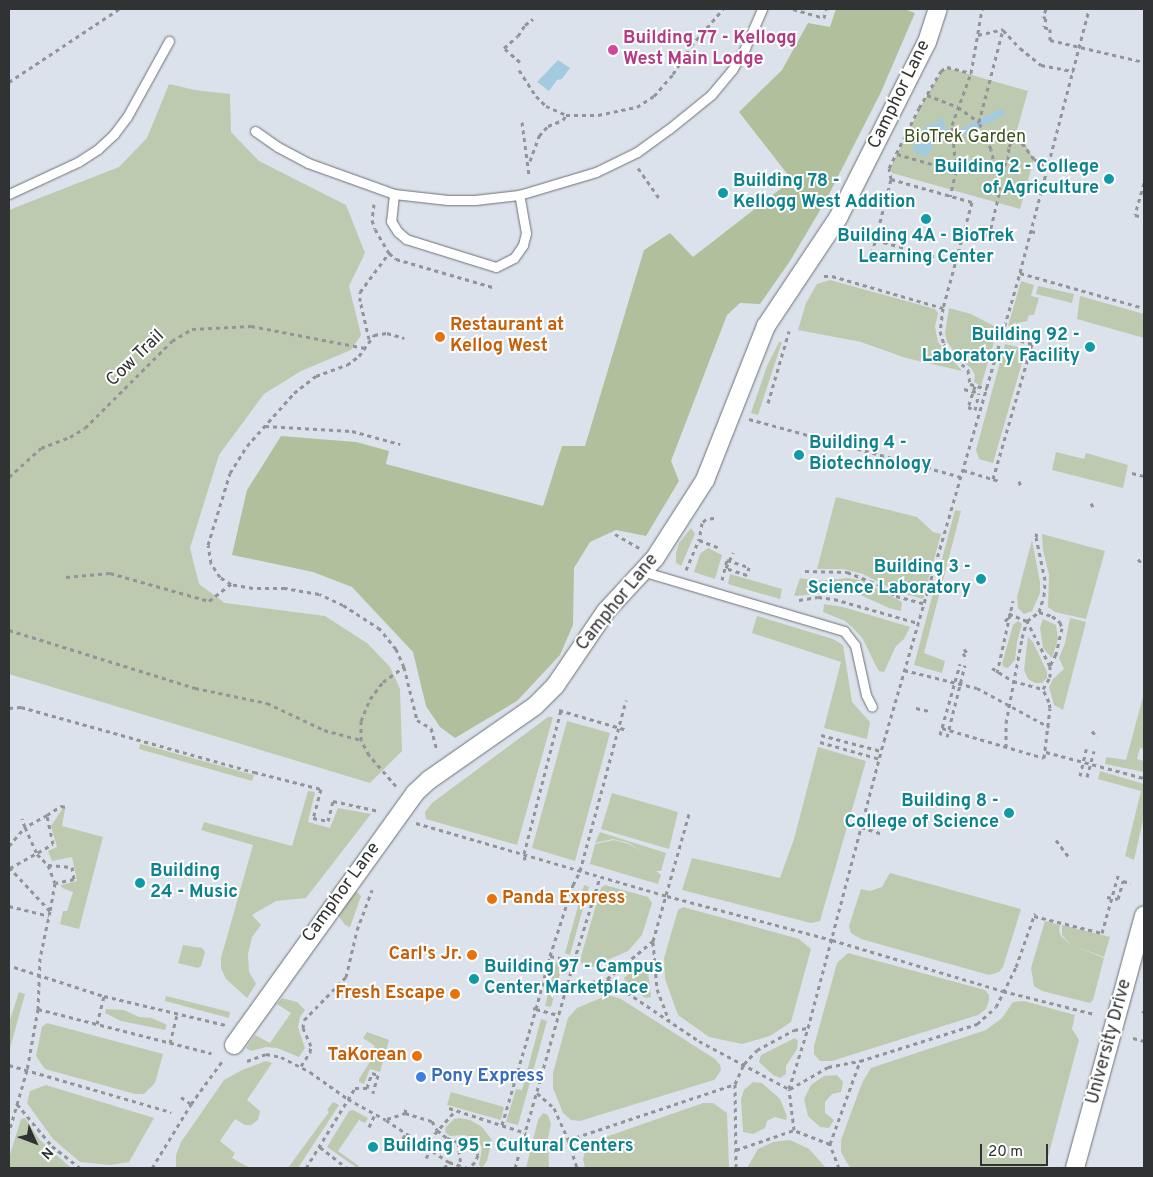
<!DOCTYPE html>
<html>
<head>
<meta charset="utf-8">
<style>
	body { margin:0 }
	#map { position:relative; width:1153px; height:1177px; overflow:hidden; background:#eceef2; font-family:Overpass,sans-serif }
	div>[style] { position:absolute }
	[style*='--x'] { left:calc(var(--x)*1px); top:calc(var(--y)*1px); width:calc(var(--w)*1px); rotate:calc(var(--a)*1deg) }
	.built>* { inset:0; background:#dbe2eb }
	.green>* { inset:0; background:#becaaf }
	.forest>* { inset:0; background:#b0c09d }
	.water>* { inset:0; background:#a3cbe0 }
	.stream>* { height:7px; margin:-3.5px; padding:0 3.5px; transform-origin:3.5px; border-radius:3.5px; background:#a3cbe0 }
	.path>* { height:3px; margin-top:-1.5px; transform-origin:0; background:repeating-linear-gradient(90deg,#939497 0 4px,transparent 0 8px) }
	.roads { filter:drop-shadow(0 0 1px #6e7073) drop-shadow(0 0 1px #6e7073) }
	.service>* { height:9px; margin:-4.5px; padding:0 4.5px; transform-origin:4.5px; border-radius:4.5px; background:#fff }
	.minor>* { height:18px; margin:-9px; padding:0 9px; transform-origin:9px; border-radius:9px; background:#fff }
	.path-bridge>* { height:3px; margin-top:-1.5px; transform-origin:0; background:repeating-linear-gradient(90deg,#939497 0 4px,transparent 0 8px) }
	.dots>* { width:14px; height:14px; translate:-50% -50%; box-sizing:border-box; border:2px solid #fff; border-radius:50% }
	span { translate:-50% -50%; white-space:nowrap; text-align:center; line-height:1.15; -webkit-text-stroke:4px #fff; paint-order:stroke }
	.hotel-label { font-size:18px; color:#b23c85; font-weight:700 }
	.left { translate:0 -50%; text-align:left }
	.street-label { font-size:18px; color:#313233 }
	.park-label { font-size:18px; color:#3c511c }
	.culture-label { font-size:18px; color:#0d838f; font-weight:700 }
	.right { translate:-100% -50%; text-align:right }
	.food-label { font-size:18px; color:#c56008; font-weight:700 }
	.shop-label { font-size:18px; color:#366cbe; font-weight:700 }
	.frame { position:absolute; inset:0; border:10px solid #313233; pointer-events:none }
	.north { position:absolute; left:10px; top:1117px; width:50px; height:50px; -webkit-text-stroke:4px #fff; paint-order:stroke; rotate:133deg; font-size:14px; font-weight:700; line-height:20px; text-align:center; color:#313233 }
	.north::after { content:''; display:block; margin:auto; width:18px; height:22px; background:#313233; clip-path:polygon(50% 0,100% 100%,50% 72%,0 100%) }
	.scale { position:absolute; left:980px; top:1144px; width:68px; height:22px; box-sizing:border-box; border:2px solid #313233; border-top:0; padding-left:6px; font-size:15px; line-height:18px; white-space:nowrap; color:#313233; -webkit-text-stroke:4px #fff; paint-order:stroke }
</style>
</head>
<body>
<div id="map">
	<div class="built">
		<div style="clip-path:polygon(9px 9px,1144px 9px,1144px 1168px,9px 1168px)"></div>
	</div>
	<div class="green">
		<div style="clip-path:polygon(948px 68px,1028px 91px,1017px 130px,1034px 159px,1020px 209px,892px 173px,890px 168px,922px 104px,941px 72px)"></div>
		<div style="clip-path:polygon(169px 84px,195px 90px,230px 94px,231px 132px,259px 161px,346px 205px,365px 253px,349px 286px,361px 335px,351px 350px,301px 371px,264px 394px,219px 455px,190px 548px,199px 584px,225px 603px,325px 616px,367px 643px,390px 667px,400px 689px,402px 751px,370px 783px,9px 674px,9px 210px,119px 167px,147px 138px)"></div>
		<div style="clip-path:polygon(830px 280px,935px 309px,938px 313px,935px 327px,938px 342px,962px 371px,906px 358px,861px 342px,798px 330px,806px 303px,817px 284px)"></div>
		<div style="clip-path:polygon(1021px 281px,1034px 285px,1031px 296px,1039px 298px,1034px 315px,1029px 315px,1027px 321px,1018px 323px,1015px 328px,1008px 326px)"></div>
		<div style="clip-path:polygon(1038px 286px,1074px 294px,1072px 303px,1036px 294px)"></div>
		<div style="clip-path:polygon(1080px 296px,1144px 314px,1144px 338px,1077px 319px)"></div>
		<div style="clip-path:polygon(949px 308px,971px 314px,998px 328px,981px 386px,974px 382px,975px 375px,971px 368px,958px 357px,947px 342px,945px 333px)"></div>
		<div style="clip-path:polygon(779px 342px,782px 342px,758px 415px,751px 413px,767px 366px)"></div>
		<div style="clip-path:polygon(1005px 344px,1026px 349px,993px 463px,979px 459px,976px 450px)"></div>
		<div style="clip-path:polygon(1056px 452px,1084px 459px,1086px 453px,1128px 465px,1123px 488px,1052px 470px)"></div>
		<div style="clip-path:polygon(836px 497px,917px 517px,933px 532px,941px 534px,923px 599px,898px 592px,863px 574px,843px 569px,817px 569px)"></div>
		<div style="clip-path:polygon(955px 510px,961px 511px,924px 653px,945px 661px,942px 673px,914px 665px)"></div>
		<div style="clip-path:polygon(691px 528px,695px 534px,681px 566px,676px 563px,676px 553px,679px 543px)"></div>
		<div style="clip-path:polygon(1042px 534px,1105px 551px,1086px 619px,1055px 612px,1048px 607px,1049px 575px,1043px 550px)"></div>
		<div style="clip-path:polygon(1032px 540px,1040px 582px,1040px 593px,1032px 611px,1024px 614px,1018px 608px,1017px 597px)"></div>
		<div style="clip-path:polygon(708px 548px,722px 555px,715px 579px,694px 572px,700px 554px)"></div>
		<div style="clip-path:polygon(730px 574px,782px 589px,780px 599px,728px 584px)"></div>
		<div style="clip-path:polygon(800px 578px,818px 581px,848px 578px,863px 581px,902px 602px,901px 611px,889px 608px,856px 593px,841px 592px,794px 596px)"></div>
		<div style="clip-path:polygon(824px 604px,843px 607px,910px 627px,904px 639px,896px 646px,884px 672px,879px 671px,876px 666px,863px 639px,852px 627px,845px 621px,823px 612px)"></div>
		<div style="clip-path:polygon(757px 616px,833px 639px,843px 645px,852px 702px,870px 722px,867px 739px,824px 728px,841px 662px,752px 633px)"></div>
		<div style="clip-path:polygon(1070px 618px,1086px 622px,1063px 710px,1054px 705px,1049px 687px,1053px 679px,1064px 669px,1059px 658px,1065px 643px)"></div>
		<div style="clip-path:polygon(1043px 619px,1056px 625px,1058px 639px,1052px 658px,1043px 648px,1040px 628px)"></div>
		<div style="clip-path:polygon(1018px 621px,1022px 624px,1017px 642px,1015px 660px,1008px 668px,1004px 667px,1002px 664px,1013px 625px)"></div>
		<div style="clip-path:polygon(1028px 637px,1033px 642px,1047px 672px,1047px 678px,1042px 683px,1035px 683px,1028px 679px,1024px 670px)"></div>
		<div style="clip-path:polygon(1144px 693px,1144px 749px,1140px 748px,1137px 759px,1144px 761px,1144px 772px,1105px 764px,1106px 757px,1126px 760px)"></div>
		<div style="clip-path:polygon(548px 717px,553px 717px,517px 845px,426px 819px,425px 812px,432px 803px)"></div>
		<div style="clip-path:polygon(567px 721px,610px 733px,575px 861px,532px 848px)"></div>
		<div style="clip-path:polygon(140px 744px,141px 744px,254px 775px,252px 781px,139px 749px)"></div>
		<div style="clip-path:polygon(818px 747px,866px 761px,820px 921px,811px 923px,682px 890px,692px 858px,780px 878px,794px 839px)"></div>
		<div style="clip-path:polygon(1100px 771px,1144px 784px,1144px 816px,1134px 860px,1125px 856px,1141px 791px,1098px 779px)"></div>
		<div style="clip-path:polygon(308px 791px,315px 792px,308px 822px,330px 828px,338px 808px,371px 814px,306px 898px,276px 901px,252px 915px,261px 925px,252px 937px,248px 954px,249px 972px,256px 984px,247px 998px,226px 979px,221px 968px,221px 958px,253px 845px,201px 830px,204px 822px,292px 846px)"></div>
		<div style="clip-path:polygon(612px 793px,678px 812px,669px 849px,601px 829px)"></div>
		<div style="clip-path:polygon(63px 808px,65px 809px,62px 826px,103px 837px,79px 929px,60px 924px,63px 911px,67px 911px,73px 892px,62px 888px,61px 885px,77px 881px,72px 857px,52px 861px,48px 851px,57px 847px,51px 826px)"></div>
		<div style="clip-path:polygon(600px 832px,666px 853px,661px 871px,656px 871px,661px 875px,658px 884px,590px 864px,595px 844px,614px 840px,629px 844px,642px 852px,629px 843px,613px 839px,595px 843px)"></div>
		<div style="clip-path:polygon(890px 873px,1021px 909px,1003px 967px,999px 972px,989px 975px,861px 939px,851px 933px,849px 926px,861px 889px,870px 891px,882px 887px)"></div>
		<div style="clip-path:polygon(584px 885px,589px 887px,570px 955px,565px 953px)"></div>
		<div style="clip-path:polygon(605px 885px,648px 897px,652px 903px,642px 935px,628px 951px,592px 967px,583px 966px,580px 960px,601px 888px)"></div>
		<div style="clip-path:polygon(356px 891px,361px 896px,350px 927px,345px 925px,338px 915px)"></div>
		<div style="clip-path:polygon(683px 907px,799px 939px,811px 949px,791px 1022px,770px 1036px,742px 1044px,709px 1037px,678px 1015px,665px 979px,664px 958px,678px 910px)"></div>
		<div style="clip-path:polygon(1045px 921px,1060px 925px,1059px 931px,1061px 936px,1071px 945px,1062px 935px,1062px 925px,1110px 937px,1104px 957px,1074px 946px,1104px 958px,1093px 1000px,1090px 1003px,1042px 991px,1034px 986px,1031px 968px)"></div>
		<div style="clip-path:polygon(183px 945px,202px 948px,205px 952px,201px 966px,198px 968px,178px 963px)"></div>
		<div style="clip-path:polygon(848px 953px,985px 990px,989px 995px,989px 1000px,986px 1009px,978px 1015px,832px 1061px,820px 1061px,814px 1054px,814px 1046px,837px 963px)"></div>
		<div style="clip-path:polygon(556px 962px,563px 964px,551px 1007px,545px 1006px)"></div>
		<div style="clip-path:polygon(640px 963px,646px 965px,648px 971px,651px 997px,645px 998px,626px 983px,624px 978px)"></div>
		<div style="clip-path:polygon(19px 992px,25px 994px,9px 1052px,9px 1023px)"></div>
		<div style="clip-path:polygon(608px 995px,621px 999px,715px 1059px,720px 1065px,721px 1070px,718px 1075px,714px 1080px,580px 1121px,571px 1120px,563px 1113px,553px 1088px,553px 1073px,568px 1018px,577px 1008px)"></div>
		<div style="clip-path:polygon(166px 996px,230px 1012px,229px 1018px,165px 1001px)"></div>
		<div style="clip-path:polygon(282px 998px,297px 1002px,305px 1010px,300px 1017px,298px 1027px,305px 1048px,299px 1057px,277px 1048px,266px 1047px,251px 1051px,246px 1048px,255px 1035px,270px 1043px,291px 1013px,277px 1004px)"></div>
		<div style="clip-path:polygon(1024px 1001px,1075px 1015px,1072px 1029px,1079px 1040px,1045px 1168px,850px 1168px,841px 1152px,841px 1140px,862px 1083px,871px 1068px,986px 1030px,1002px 1018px,1013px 1002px)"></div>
		<div style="clip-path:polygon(106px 1009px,124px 1010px,139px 1017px,152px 1018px,167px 1025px,165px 1030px,121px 1021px,105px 1013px)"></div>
		<div style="clip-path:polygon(541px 1019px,547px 1021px,518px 1125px,506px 1122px,516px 1089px,522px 1090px)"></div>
		<div style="clip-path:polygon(47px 1023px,163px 1054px,155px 1083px,144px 1094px,135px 1094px,45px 1069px,36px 1056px,42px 1027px)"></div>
		<div style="clip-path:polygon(367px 1032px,389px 1040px,380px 1072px,370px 1069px,364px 1084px,359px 1082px,359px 1079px,373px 1057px,371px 1053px,375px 1046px,363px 1038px)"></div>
		<div style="clip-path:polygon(795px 1038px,798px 1041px,797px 1049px,786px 1066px,786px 1074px,780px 1078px,773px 1075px,759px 1062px,761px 1055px)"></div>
		<div style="clip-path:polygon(266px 1061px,272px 1063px,247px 1100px,260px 1111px,258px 1120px,251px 1125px,245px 1125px,235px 1119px,220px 1141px,235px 1153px,232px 1158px,250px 1168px,176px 1168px,176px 1155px,181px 1142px,224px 1080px,242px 1070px)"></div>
		<div style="clip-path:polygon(837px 1075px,843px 1082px,841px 1092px,832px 1094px,825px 1102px,825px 1113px,834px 1120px,829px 1128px,820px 1127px,808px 1116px,804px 1099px,811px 1085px,824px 1076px)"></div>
		<div style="clip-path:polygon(753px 1082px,762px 1083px,780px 1099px,787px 1116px,786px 1120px,775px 1117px,767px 1121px,765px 1128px,753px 1134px,743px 1132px,741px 1099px,744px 1090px)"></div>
		<div style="clip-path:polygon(46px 1085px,154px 1118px,129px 1162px,110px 1165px,80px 1162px,53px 1139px,27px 1103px,30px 1091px)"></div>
		<div style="clip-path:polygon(451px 1092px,504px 1107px,501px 1120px,447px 1105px)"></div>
		<div style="clip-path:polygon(333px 1102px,339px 1105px,298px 1168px,288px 1168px,329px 1112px,327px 1110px)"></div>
		<div style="clip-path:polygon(703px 1103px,713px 1103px,727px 1113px,729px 1168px,585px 1168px,583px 1159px,585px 1151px,594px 1141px)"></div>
		<div style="clip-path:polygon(353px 1110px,368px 1118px,365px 1123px,359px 1120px,338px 1151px,359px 1166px,357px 1168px,327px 1147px,349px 1111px)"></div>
		<div style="clip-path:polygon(543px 1113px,548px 1115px,551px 1124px,548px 1138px,549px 1168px,526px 1168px,538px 1120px)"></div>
		<div style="clip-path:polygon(25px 1118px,40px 1140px,71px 1168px,9px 1168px,9px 1158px,21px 1119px)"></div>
		<div style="clip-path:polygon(460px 1118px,470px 1120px,482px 1127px,492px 1140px,487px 1161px,482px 1168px,479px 1165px,482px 1148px,477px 1140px,465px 1135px,450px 1136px,445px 1132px,446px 1127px,454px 1119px)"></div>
		<div style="clip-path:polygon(790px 1140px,809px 1149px,826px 1168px,747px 1168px,758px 1149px,773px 1142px)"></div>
	</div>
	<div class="forest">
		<div style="clip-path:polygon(836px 9px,904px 9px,915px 13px,881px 92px,825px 202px,790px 261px,760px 304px,740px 303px,727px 315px,671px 461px,679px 481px,646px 536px,616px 530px,590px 542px,574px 568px,573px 625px,560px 655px,517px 701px,455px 738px,440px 727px,426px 706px,413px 652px,352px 587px,313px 572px,232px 555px,247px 490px,281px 436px,356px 442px,389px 451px,386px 464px,543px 506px,562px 446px,585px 446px,644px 250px,670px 233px,693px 257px,792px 180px,739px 112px,782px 70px,808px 23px,830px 27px)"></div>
	</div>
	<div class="water">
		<div style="clip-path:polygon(558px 60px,570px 68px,562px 79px,557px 80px,549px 91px,537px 82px)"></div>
		<div style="clip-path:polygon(942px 117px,949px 135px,944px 139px,933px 143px,928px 156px,917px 154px,912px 149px,923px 129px,930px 124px,935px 123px)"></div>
	</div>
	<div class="stream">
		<div style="--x:949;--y:135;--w:8;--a:-7"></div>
		<div style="--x:957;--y:134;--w:49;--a:-26.6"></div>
	</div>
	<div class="path">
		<div style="--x:793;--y:9;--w:32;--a:16"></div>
		<div style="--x:824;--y:18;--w:9;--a:-77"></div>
		<div style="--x:1046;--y:9;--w:9;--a:111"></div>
		<div style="--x:1043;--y:17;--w:3;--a:18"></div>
		<div style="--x:1046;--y:18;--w:9;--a:103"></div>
		<div style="--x:1044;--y:27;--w:6;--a:18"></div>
		<div style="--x:1050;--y:29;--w:11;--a:90"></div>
		<div style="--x:1050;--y:40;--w:97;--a:13.2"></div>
		<div style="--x:1003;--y:30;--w:25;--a:47"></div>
		<div style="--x:1020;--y:48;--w:27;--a:39"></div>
		<div style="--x:1041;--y:65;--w:33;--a:11"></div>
		<div style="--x:978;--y:35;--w:26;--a:-13"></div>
		<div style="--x:520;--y:62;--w:21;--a:-139"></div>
		<div style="--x:504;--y:48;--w:18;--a:-41"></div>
		<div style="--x:518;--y:36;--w:13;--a:-58"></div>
		<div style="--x:525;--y:25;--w:10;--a:-37"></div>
		<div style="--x:519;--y:70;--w:31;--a:57"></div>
		<div style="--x:536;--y:96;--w:14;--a:45"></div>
		<div style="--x:546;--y:106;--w:22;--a:24"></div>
		<div style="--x:566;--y:115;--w:32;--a:0"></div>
		<div style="--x:598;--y:115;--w:40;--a:-12"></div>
		<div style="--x:637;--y:107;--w:20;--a:-33"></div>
		<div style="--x:654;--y:96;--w:29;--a:-49"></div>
		<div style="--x:673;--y:74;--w:33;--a:-57"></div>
		<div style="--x:691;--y:46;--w:49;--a:-49.1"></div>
		<div style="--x:9;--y:82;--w:132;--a:-33.6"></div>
		<div style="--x:927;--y:95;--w:33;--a:21"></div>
		<div style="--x:958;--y:107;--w:26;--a:36"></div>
		<div style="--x:522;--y:122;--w:53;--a:82.5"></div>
		<div style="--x:897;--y:154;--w:61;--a:16.1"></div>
		<div style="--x:956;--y:171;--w:26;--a:103"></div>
		<div style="--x:530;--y:161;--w:27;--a:-70"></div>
		<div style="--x:539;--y:136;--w:13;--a:-48"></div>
		<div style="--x:548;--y:126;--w:16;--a:-22"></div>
		<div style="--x:563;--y:120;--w:6;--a:-59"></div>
		<div style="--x:638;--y:168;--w:39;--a:55"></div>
		<div style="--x:996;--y:169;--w:9;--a:-21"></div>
		<div style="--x:1004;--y:166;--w:7;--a:-56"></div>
		<div style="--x:1008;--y:160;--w:13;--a:-86"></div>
		<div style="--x:1009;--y:147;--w:5;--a:-68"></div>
		<div style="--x:1011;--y:142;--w:5;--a:-11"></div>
		<div style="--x:1016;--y:141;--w:6;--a:18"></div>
		<div style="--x:1022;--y:143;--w:20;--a:53"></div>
		<div style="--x:1034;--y:159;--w:16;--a:30"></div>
		<div style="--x:956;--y:171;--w:46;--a:-95"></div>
		<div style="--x:952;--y:125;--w:55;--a:-69.9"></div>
		<div style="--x:891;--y:179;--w:84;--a:15.9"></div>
		<div style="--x:972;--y:202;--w:110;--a:105.3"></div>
		<div style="--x:943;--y:308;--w:23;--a:97"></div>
		<div style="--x:940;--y:331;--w:14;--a:73"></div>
		<div style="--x:944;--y:344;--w:11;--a:56"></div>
		<div style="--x:950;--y:353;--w:25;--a:43"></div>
		<div style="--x:968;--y:370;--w:14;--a:82"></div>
		<div style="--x:970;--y:384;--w:18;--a:16"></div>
		<div style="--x:1144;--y:183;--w:33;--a:106"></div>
		<div style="--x:1135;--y:215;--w:9;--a:13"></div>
		<div style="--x:374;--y:204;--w:16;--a:97"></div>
		<div style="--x:372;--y:220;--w:9;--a:72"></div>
		<div style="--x:375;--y:229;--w:28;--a:60"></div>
		<div style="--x:389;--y:253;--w:9;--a:41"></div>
		<div style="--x:396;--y:259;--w:104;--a:16.2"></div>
		<div style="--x:1031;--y:231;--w:7;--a:16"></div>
		<div style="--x:989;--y:236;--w:47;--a:-76.6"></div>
		<div style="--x:1000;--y:190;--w:42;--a:-102.4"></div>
		<div style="--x:991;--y:149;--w:30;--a:-114"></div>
		<div style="--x:979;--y:122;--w:96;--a:-75.5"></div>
		<div style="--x:876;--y:240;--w:82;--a:15.6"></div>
		<div style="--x:870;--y:261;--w:85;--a:-75.6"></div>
		<div style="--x:891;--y:179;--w:11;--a:-100"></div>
		<div style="--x:889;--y:168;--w:67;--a:-63.4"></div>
		<div style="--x:919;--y:108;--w:43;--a:-59.3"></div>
		<div style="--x:941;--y:71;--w:7;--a:-34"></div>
		<div style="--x:947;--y:67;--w:25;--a:14"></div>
		<div style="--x:971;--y:73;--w:65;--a:-80.2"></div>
		<div style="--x:1020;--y:273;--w:129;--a:15.8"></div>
		<div style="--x:824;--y:276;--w:8;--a:0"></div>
		<div style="--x:832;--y:276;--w:116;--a:16.1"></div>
		<div style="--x:369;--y:339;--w:39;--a:-103"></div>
		<div style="--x:360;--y:301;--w:9;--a:-90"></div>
		<div style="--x:360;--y:292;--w:49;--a:-53.4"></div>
		<div style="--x:975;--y:386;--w:22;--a:108"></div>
		<div style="--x:968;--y:407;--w:8;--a:23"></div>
		<div style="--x:975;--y:410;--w:17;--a:-77"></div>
		<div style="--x:768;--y:403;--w:75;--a:-73.7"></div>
		<div style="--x:749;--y:419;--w:220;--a:15.3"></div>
		<div style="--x:265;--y:426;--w:87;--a:3.3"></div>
		<div style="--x:352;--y:431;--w:50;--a:15.2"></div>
		<div style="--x:963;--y:470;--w:39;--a:17"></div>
		<div style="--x:1132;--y:473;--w:12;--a:14"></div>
		<div style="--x:9;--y:477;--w:43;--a:-42.2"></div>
		<div style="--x:41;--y:448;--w:31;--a:-21"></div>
		<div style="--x:70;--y:437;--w:17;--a:-31"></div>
		<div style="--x:85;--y:428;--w:123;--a:-45"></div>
		<div style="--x:172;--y:341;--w:23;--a:-31"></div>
		<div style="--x:192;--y:329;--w:59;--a:-2.9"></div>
		<div style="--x:251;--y:326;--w:116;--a:10.9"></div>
		<div style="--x:993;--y:479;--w:141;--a:-73.9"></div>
		<div style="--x:1032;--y:344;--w:30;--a:-163"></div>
		<div style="--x:1019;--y:481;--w:6;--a:72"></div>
		<div style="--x:1091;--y:503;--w:7;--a:63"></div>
		<div style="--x:714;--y:518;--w:8;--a:173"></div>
		<div style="--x:706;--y:519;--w:6;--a:135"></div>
		<div style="--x:702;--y:523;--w:17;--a:100"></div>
		<div style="--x:699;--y:540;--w:22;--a:21"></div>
		<div style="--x:615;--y:534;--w:28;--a:30"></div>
		<div style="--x:1138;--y:559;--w:8;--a:50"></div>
		<div style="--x:686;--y:570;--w:33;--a:-67"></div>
		<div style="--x:805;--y:571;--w:42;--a:1.4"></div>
		<div style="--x:847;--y:572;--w:32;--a:22"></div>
		<div style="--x:877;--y:584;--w:22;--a:32"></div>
		<div style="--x:896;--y:596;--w:31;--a:15"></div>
		<div style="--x:66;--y:577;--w:44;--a:-5.2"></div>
		<div style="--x:110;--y:573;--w:103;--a:15.8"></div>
		<div style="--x:209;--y:601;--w:28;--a:-38"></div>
		<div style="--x:722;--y:580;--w:21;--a:-76"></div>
		<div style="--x:727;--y:560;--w:23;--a:18"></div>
		<div style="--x:749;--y:567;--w:8;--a:104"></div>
		<div style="--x:747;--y:575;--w:22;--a:-162"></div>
		<div style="--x:799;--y:600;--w:19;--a:-9"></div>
		<div style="--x:818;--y:597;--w:16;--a:7"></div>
		<div style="--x:834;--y:599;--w:87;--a:15.9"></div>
		<div style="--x:1039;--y:612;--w:14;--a:17"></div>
		<div style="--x:1052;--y:616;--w:10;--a:37"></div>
		<div style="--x:1060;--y:622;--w:6;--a:72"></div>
		<div style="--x:1062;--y:628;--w:27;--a:103"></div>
		<div style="--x:1056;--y:654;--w:13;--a:117"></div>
		<div style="--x:1005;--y:621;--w:10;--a:-45"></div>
		<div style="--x:9;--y:630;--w:195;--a:17.3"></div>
		<div style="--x:195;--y:688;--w:74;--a:11.8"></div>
		<div style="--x:267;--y:703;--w:63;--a:25.3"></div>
		<div style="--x:324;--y:730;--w:38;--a:15"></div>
		<div style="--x:964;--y:649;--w:6;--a:51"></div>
		<div style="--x:963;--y:653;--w:7;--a:56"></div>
		<div style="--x:404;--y:667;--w:55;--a:76.2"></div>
		<div style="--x:417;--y:720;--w:16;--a:30"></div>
		<div style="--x:431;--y:728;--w:24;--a:75"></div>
		<div style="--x:992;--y:668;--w:25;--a:32"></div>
		<div style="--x:1013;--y:681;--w:31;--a:15"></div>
		<div style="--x:904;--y:670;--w:75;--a:13.9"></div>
		<div style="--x:977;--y:688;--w:82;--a:28.4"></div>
		<div style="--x:997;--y:673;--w:74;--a:-77.5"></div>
		<div style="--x:9;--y:708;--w:12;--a:-5"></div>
		<div style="--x:21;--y:707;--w:242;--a:15.6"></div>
		<div style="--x:254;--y:772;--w:69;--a:14.2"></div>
		<div style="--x:321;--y:789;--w:30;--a:105"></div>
		<div style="--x:313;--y:818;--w:15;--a:11"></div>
		<div style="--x:328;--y:821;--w:21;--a:-76"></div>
		<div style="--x:333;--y:801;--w:47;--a:12.3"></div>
		<div style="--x:916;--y:708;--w:13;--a:13"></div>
		<div style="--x:559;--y:710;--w:71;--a:16.4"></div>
		<div style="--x:942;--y:728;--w:106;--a:16.4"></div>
		<div style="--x:1044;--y:758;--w:50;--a:-83.2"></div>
		<div style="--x:1050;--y:708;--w:6;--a:-99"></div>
		<div style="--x:1049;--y:702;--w:14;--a:-115"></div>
		<div style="--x:1043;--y:689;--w:14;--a:-60"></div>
		<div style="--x:1050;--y:677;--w:11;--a:-90"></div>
		<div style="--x:1050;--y:666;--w:51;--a:-117.1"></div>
		<div style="--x:1027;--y:621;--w:22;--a:-158"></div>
		<div style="--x:1092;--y:731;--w:8;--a:50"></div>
		<div style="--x:821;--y:735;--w:62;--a:14.9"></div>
		<div style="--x:940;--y:735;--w:74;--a:-74.3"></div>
		<div style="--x:820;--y:742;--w:62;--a:15.8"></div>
		<div style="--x:1006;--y:747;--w:24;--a:-90"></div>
		<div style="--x:1006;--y:723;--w:86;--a:-79.3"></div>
		<div style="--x:1022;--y:638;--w:18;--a:-74"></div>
		<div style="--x:1027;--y:621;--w:15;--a:-37"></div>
		<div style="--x:1039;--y:612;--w:17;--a:-73"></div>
		<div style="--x:1044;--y:596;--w:16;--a:-86"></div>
		<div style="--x:1045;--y:580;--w:44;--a:-101.8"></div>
		<div style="--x:1036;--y:537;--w:6;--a:-81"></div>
		<div style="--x:1046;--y:752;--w:101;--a:14.9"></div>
		<div style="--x:1080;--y:776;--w:28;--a:-77"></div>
		<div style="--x:396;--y:786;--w:41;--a:-131.1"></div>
		<div style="--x:369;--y:755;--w:17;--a:-118"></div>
		<div style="--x:361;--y:740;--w:19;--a:-90"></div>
		<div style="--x:361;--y:721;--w:24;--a:-68"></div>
		<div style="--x:370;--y:699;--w:21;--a:-53"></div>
		<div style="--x:383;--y:682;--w:26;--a:-36"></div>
		<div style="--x:404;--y:667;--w:20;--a:-114"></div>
		<div style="--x:396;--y:649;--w:26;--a:-129"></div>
		<div style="--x:380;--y:629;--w:44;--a:-147"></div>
		<div style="--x:343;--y:605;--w:26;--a:-155"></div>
		<div style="--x:319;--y:594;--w:35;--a:-170"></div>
		<div style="--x:285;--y:588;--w:32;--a:180"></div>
		<div style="--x:253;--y:588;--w:22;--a:-170"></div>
		<div style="--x:231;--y:584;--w:13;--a:-148"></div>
		<div style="--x:220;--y:577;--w:17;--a:-123"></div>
		<div style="--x:211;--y:563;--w:18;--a:-99"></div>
		<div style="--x:208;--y:545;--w:75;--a:-73"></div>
		<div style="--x:230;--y:473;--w:32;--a:-58"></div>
		<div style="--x:247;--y:446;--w:71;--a:-48.4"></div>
		<div style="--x:294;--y:393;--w:28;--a:-38"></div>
		<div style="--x:316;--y:376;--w:33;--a:-20"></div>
		<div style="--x:347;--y:365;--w:15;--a:-37"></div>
		<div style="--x:359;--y:356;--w:26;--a:-54"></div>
		<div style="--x:374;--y:335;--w:13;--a:-9"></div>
		<div style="--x:387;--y:333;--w:18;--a:16"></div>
		<div style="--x:47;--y:815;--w:17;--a:-33"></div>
		<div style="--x:61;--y:806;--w:5;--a:11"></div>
		<div style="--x:416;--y:823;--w:261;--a:16.2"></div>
		<div style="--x:667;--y:896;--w:171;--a:14.9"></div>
		<div style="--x:832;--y:940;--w:178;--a:16.6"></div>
		<div style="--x:1003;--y:991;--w:94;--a:14.2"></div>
		<div style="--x:861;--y:827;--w:22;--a:18"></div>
		<div style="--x:1056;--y:840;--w:20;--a:53"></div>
		<div style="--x:9;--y:846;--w:25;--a:-50"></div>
		<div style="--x:25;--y:827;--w:30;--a:66"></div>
		<div style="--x:37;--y:854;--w:16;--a:45"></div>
		<div style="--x:48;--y:865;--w:19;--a:69"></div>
		<div style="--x:525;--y:860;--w:6;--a:-99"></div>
		<div style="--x:524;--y:854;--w:149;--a:-75.6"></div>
		<div style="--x:48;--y:865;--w:24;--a:5"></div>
		<div style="--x:72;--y:867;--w:12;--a:81"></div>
		<div style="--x:74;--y:879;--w:19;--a:168"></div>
		<div style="--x:55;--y:883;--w:28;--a:100"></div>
		<div style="--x:9;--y:867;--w:60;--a:47"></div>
		<div style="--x:50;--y:911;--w:48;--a:102"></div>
		<div style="--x:40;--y:958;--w:51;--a:92.2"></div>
		<div style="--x:38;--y:1009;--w:62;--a:100.2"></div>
		<div style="--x:27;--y:1070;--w:65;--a:106.2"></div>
		<div style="--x:10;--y:868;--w:49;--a:-29.2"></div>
		<div style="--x:53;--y:844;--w:30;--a:-102"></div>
		<div style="--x:47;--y:815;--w:25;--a:151"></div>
		<div style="--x:25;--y:827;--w:9;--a:-111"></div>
		<div style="--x:1118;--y:899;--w:19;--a:-74"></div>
		<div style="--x:1123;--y:881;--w:8;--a:14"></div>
		<div style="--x:9;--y:906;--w:41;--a:14"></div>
		<div style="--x:1034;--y:916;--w:70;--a:14"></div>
		<div style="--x:1102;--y:933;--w:63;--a:-74.4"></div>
		<div style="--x:653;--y:942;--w:47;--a:85.1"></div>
		<div style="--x:657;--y:989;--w:34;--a:69"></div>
		<div style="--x:550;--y:956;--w:25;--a:12"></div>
		<div style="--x:14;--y:967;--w:95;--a:17.9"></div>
		<div style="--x:104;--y:996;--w:125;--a:13.4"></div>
		<div style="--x:607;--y:979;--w:111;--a:34"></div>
		<div style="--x:699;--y:1041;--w:102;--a:28.1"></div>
		<div style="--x:568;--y:987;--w:40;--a:-12"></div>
		<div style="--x:607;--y:979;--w:60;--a:-39.6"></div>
		<div style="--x:653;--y:941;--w:136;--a:-74.2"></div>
		<div style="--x:533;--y:1008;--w:3;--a:18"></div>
		<div style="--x:536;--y:1009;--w:55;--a:-75.2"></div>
		<div style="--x:550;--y:956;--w:75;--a:-72.1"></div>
		<div style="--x:573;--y:885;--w:16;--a:-63"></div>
		<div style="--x:580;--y:871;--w:177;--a:-74.9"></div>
		<div style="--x:38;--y:1009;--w:179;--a:14.3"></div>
		<div style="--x:1142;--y:1011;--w:2;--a:27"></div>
		<div style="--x:97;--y:1024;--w:29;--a:-76"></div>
		<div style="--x:1133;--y:1038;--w:11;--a:15"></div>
		<div style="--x:170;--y:1043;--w:30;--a:-76"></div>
		<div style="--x:247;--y:1061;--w:20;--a:-20"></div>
		<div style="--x:266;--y:1054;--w:15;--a:11"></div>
		<div style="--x:281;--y:1057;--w:33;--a:27"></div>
		<div style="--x:310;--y:1072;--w:47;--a:35.4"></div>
		<div style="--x:348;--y:1099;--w:43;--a:28.9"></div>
		<div style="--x:386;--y:1120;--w:76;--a:33.7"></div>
		<div style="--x:449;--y:1162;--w:20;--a:18"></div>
		<div style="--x:9;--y:1065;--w:169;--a:16.2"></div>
		<div style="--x:301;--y:1066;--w:17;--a:-57"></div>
		<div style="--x:310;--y:1052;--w:6;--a:-81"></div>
		<div style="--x:311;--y:1046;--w:20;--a:-114"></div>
		<div style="--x:303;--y:1028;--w:8;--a:-83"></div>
		<div style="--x:304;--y:1020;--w:60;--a:-45.7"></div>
		<div style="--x:346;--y:977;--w:48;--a:-76.8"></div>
		<div style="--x:357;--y:930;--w:43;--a:-69.4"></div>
		<div style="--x:735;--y:1084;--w:84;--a:89.3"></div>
		<div style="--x:790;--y:1089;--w:44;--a:-30.1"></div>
		<div style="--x:828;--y:1067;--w:33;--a:-11"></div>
		<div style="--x:860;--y:1061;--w:123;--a:-17.5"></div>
		<div style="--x:977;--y:1024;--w:25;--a:-42"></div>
		<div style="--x:996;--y:1007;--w:45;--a:-63.4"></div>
		<div style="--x:1016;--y:967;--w:57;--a:-70.6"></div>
		<div style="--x:537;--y:1093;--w:23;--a:41"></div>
		<div style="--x:554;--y:1108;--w:35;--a:66"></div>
		<div style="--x:568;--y:1140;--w:176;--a:-18.5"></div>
		<div style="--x:735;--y:1084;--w:22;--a:-66"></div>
		<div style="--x:744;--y:1064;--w:19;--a:-47"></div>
		<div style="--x:757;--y:1050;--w:42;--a:-28.4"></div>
		<div style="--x:794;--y:1030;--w:14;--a:-8"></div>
		<div style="--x:181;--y:1097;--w:12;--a:35"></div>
		<div style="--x:17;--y:1104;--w:55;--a:50.2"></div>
		<div style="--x:52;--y:1146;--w:36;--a:38"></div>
		<div style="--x:449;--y:1108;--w:81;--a:18"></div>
		<div style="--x:405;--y:1113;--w:5;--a:-79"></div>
		<div style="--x:387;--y:1119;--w:19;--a:-18"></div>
		<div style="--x:405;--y:1113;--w:28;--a:17"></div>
		<div style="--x:432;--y:1121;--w:10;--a:61"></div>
		<div style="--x:437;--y:1130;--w:13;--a:39"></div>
		<div style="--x:447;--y:1138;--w:12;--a:20"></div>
		<div style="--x:458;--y:1142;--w:9;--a:-13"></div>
		<div style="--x:467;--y:1140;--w:9;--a:41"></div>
		<div style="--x:474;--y:1146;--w:10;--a:66"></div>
		<div style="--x:478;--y:1155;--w:8;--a:113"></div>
		<div style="--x:475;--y:1162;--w:8;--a:135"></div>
		<div style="--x:502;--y:1125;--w:121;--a:-73.7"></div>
		<div style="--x:536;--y:1009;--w:24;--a:15"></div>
		<div style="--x:369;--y:1127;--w:14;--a:-65"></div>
		<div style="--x:568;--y:1140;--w:29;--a:72"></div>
		<div style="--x:458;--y:1142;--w:24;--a:83"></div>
		<div style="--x:830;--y:1144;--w:39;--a:-159"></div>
		<div style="--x:794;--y:1130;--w:41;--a:-97"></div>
		<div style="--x:789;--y:1089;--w:64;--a:-72.7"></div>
		<div style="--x:808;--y:1028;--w:297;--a:-75.2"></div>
		<div style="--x:884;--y:741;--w:480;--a:-73.8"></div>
		<div style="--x:1018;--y:280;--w:280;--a:-75.3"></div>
		<div style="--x:398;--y:1145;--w:14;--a:-54"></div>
		<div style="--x:424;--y:1146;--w:48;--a:-48.4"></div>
		<div style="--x:320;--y:1147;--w:34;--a:38"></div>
		<div style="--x:736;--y:1150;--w:61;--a:-19"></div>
		<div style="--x:416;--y:1151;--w:9;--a:-54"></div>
		<div style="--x:426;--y:1158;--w:9;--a:-58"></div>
		<div style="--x:152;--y:1168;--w:75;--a:-58.6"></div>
		<div style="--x:191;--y:1104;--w:54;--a:-54"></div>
		<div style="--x:306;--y:1168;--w:94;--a:-58.5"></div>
		<div style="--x:355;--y:1088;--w:12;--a:0"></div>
		<div style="--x:367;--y:1088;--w:16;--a:-72"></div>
		<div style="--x:372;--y:1073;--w:6;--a:18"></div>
		<div style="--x:378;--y:1075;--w:19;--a:106"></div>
		<div style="--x:444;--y:1168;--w:8;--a:-50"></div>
		<div style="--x:515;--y:1168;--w:215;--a:-74.1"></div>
		<div style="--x:574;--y:961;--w:88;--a:-72.8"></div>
		<div style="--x:839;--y:1168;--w:26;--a:-111"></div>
		<div style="--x:830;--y:1144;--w:88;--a:-70.1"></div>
	</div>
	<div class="roads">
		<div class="service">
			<div style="--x:255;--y:131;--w:28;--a:35"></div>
			<div style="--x:278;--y:147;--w:34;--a:28"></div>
			<div style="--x:308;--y:163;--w:91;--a:19.8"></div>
			<div style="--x:394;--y:194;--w:54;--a:6.3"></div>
			<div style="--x:448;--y:200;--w:27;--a:0"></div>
			<div style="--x:475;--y:200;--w:44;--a:-6.5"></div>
			<div style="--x:519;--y:195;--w:80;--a:-16.6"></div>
			<div style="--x:596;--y:172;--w:46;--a:-26"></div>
			<div style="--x:637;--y:152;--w:39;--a:-36"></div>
			<div style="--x:669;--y:129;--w:54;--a:-39"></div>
			<div style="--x:711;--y:95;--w:33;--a:-50"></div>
			<div style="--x:732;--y:70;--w:26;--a:-59"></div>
			<div style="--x:745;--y:48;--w:43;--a:-66.4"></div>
			<div style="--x:9;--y:194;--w:76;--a:-24.9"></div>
			<div style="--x:78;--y:162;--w:24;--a:-33"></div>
			<div style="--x:98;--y:149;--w:22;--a:-43"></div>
			<div style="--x:114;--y:134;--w:21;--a:-53"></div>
			<div style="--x:127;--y:117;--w:87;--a:-61.1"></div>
			<div style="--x:394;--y:194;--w:27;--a:96"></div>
			<div style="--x:391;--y:221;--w:13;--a:58"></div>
			<div style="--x:398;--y:232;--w:11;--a:41"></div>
			<div style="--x:406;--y:239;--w:94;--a:17.3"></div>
			<div style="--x:496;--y:267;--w:20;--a:-27"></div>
			<div style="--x:514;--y:258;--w:16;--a:-55"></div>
			<div style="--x:523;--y:245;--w:12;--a:-76"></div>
			<div style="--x:526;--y:233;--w:39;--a:-100"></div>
			<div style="--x:645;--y:572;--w:208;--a:16.5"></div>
			<div style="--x:844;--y:631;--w:18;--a:52"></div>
			<div style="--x:855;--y:645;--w:51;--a:77.6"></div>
			<div style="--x:866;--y:695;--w:13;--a:63"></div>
		</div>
		<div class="minor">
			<div style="--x:234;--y:1045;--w:310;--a:-54.3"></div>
			<div style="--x:415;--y:793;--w:19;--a:-43"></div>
			<div style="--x:429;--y:780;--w:129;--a:-34.9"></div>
			<div style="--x:535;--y:706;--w:28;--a:-45"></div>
			<div style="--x:555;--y:686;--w:91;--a:-55.8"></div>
			<div style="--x:606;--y:611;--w:72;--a:-47.2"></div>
			<div style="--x:655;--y:558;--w:93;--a:-57.3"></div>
			<div style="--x:705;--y:480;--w:166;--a:-68.4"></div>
			<div style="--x:766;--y:326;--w:130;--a:-56.3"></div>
			<div style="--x:838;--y:218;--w:197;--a:-63.2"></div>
			<div style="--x:927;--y:42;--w:35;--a:-72"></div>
			<div style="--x:1075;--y:1168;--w:262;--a:-74.7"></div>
		</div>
	</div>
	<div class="path-bridge">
		<div style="--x:961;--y:228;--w:41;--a:15.8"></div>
		<div style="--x:964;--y:389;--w:16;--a:15"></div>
		<div style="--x:726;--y:568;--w:17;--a:-65"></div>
		<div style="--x:947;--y:737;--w:74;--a:-76"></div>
		<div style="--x:1087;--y:777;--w:27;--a:-75"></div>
		<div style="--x:1107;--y:897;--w:11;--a:10"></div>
	</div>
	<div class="dots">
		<div style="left:613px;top:50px;background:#d1479c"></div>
		<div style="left:1109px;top:179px;background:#0f9aa8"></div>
		<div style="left:723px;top:193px;background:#0f9aa8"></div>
		<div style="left:926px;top:219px;background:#0f9aa8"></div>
		<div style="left:440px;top:337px;background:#e8710a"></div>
		<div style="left:1090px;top:347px;background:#0f9aa8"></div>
		<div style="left:799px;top:455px;background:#0f9aa8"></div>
		<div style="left:981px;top:579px;background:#0f9aa8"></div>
		<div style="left:1009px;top:813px;background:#0f9aa8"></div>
		<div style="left:140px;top:883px;background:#0f9aa8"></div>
		<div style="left:492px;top:899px;background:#e8710a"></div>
		<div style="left:472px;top:955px;background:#e8710a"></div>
		<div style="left:474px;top:979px;background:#0f9aa8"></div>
		<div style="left:455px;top:994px;background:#e8710a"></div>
		<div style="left:417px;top:1056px;background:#e8710a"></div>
		<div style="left:421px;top:1077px;background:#3f7fe0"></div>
		<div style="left:373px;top:1147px;background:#0f9aa8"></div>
	</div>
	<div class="hotel-label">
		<span class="left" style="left:623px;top:50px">Building 77 - Kellogg<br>West Main Lodge</span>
	</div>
	<div class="street-label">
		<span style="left:900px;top:95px;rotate:-64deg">Camphor Lane</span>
		<span style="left:136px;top:359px;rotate:-44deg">Cow Trail</span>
		<span style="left:618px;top:603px;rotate:-51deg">Camphor Lane</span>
		<span style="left:342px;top:893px;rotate:-54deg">Camphor Lane</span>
		<span style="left:1110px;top:1042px;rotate:-75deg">University Drive</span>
	</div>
	<div class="park-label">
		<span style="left:965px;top:138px">BioTrek Garden</span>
	</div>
	<div class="culture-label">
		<span class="right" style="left:1099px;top:179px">Building 2 - College<br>of Agriculture</span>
		<span class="left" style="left:733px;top:193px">Building 78 -<br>Kellogg West Addition</span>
		<span style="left:926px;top:248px">Building 4A - BioTrek<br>Learning Center</span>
		<span class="right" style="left:1080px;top:347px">Building 92 -<br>Laboratory Facility</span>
		<span class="left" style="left:809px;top:455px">Building 4 -<br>Biotechnology</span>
		<span class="right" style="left:971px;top:579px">Building 3 -<br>Science Laboratory</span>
		<span class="right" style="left:999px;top:813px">Building 8 -<br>College of Science</span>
		<span class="left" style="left:150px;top:883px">Building<br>24 - Music</span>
		<span class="left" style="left:484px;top:979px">Building 97 - Campus<br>Center Marketplace</span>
		<span class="left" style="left:383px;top:1147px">Building 95 - Cultural Centers</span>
	</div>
	<div class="food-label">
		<span class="left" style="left:450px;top:337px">Restaurant at<br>Kellog West</span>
		<span class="left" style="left:502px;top:899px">Panda Express</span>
		<span class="right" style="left:462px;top:955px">Carl's Jr.</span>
		<span class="right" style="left:445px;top:994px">Fresh Escape</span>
		<span class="right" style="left:407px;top:1056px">TaKorean</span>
	</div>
	<div class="shop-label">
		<span class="left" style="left:431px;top:1077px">Pony Express</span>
	</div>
	<div class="frame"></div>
	<div class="north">N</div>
	<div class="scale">20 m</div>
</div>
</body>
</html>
